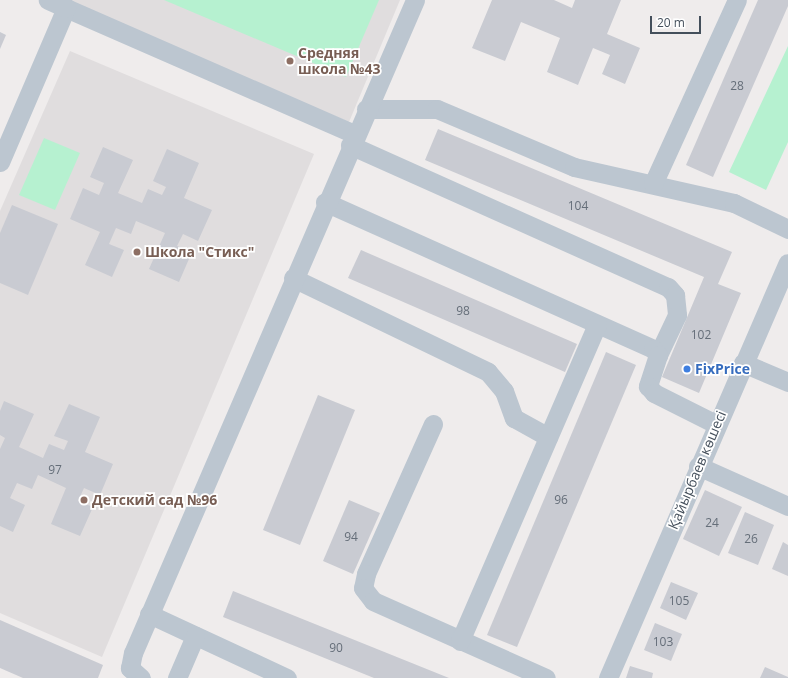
<!DOCTYPE html>
<html>
<head>
<meta charset="utf-8">
<style>
	body { margin:0 }
	#map { position:relative; width:788px; height:678px; overflow:hidden; background:#efecec; font-family:"Open Sans",sans-serif }
	div>[style] { position:absolute }
	[style*='--x'] { left:calc(var(--x)*1px); top:calc(var(--y)*1px); width:calc(var(--w)*1px); rotate:calc(var(--a)*1deg) }
	.education>* { inset:0; background:#e0ddde }
	.green>* { inset:0; background:#b6f1d0 }
	.building>* { inset:0; background:#c9cbd2 }
	.minor>* { height:19px; margin:-9.5px; padding:0 9.5px; transform-origin:9.5px; border-radius:9.5px; background:#bcc6d0 }
	.dots>* { width:11px; height:11px; translate:-50% -50%; box-sizing:border-box; border:2px solid #fff; border-radius:50% }
	span { translate:-50% -50%; white-space:nowrap; text-align:center; line-height:1.15; -webkit-text-stroke:3.5px #fff; paint-order:stroke }
	.number-label { font-size:12px; color:#656e79 }
	.number-label span { -webkit-text-stroke-width:0 }
	.education-label { font-size:14px; color:#785e54; font-weight:700 }
	.left { translate:0 -50%; text-align:left }
	.shop-label { font-size:14px; color:#366cbe; font-weight:700 }
	.street-label { font-size:14px; color:#444f5b }
	.scale { position:absolute; left:650px; top:16px; width:51px; height:18px; box-sizing:border-box; border:2px solid #444f5b; border-top:0; padding-left:5px; font-size:12px; line-height:14px; white-space:nowrap; color:#444f5b; -webkit-text-stroke:3px #fff; paint-order:stroke }
</style>
</head>
<body>
<div id="map">
	<div class="education">
		<div style="clip-path:polygon(61px 0,400px 0,349px 122px)"></div>
		<div style="clip-path:polygon(70px 51px,314px 154px,102px 657px,0 613px,0 211px)"></div>
	</div>
	<div class="green">
		<div style="clip-path:polygon(164px 0,379px 0,346px 77px)"></div>
		<div style="clip-path:polygon(788px 46px,788px 142px,766px 190px,729px 172px)"></div>
		<div style="clip-path:polygon(44px 138px,80px 153px,55px 210px,19px 195px)"></div>
	</div>
	<div class="building">
		<div style="clip-path:polygon(492px 0,554px 0,572px 8px,575px 0,621px 0,607px 34px,640px 48px,625px 84px,602px 74px,610px 55px,593px 48px,578px 85px,547px 72px,560px 38px,521px 22px,505px 61px,472px 48px)"></div>
		<div style="clip-path:polygon(758px 0,788px 0,788px 6px,713px 177px,686px 165px)"></div>
		<div style="clip-path:polygon(0 32px,6px 35px,0 49px)"></div>
		<div style="clip-path:polygon(438px 129px,732px 252px,718px 284px,741px 293px,699px 393px,662px 377px,704px 277px,425px 160px)"></div>
		<div style="clip-path:polygon(103px 147px,133px 160px,118px 193px,142px 203px,148px 189px,162px 195px,166px 187px,153px 181px,167px 149px,199px 163px,184px 198px,212px 210px,198px 241px,183px 234px,177px 246px,192px 252px,179px 282px,149px 269px,165px 233px,136px 221px,131px 234px,116px 228px,109px 244px,124px 250px,112px 277px,85px 265px,100px 232px,70px 219px,83px 188px,99px 195px,104px 183px,90px 177px)"></div>
		<div style="clip-path:polygon(12px 205px,58px 224px,28px 295px,0 283px,0 233px)"></div>
		<div style="clip-path:polygon(361px 250px,577px 344px,565px 372px,348px 278px)"></div>
		<div style="clip-path:polygon(606px 352px,636px 365px,517px 647px,487px 635px)"></div>
		<div style="clip-path:polygon(318px 395px,355px 410px,300px 545px,263px 530px)"></div>
		<div style="clip-path:polygon(4px 401px,34px 414px,19px 447px,43px 458px,49px 444px,64px 450px,68px 441px,54px 436px,69px 404px,100px 417px,85px 452px,113px 464px,100px 495px,84px 488px,78px 501px,93px 507px,80px 536px,51px 524px,66px 488px,38px 475px,32px 489px,17px 483px,10px 498px,25px 505px,13px 532px,0 526px,0 449px,5px 438px,0 435px,0 411px)"></div>
		<div style="clip-path:polygon(705px 490px,742px 507px,719px 556px,683px 539px)"></div>
		<div style="clip-path:polygon(349px 500px,380px 513px,353px 574px,323px 561px)"></div>
		<div style="clip-path:polygon(745px 512px,774px 525px,758px 565px,728px 553px)"></div>
		<div style="clip-path:polygon(783px 542px,788px 545px,788px 576px,772px 569px)"></div>
		<div style="clip-path:polygon(671px 582px,698px 593px,686px 620px,660px 608px)"></div>
		<div style="clip-path:polygon(233px 591px,449px 678px,374px 678px,223px 617px)"></div>
		<div style="clip-path:polygon(0 620px,103px 665px,98px 678px,23px 678px,0 668px)"></div>
		<div style="clip-path:polygon(655px 623px,682px 634px,671px 661px,644px 650px)"></div>
		<div style="clip-path:polygon(630px 666px,653px 673px,652px 678px,626px 678px)"></div>
		<div style="clip-path:polygon(765px 667px,788px 677px,788px 678px,760px 678px)"></div>
	</div>
	<div class="minor">
		<div style="--x:66;--y:8;--w:315;--a:23.6"></div>
		<div style="--x:366;--y:109;--w:71;--a:0"></div>
		<div style="--x:437;--y:109;--w:149;--a:22.9"></div>
		<div style="--x:574;--y:167;--w:164;--a:12.7"></div>
		<div style="--x:734;--y:203;--w:60;--a:25.7"></div>
		<div style="--x:350;--y:145;--w:348;--a:24.1"></div>
		<div style="--x:668;--y:287;--w:11;--a:49"></div>
		<div style="--x:675;--y:295;--w:20;--a:84"></div>
		<div style="--x:677;--y:315;--w:44;--a:115.4"></div>
		<div style="--x:0;--y:162;--w:168;--a:-66.8"></div>
		<div style="--x:66;--y:8;--w:20;--a:-156"></div>
		<div style="--x:653;--y:184;--w:202;--a:-65.5"></div>
		<div style="--x:325;--y:202;--w:359;--a:24.1"></div>
		<div style="--x:653;--y:349;--w:8;--a:50"></div>
		<div style="--x:658;--y:355;--w:33;--a:108"></div>
		<div style="--x:648;--y:386;--w:9;--a:49"></div>
		<div style="--x:654;--y:393;--w:69;--a:26.6"></div>
		<div style="--x:293;--y:278;--w:216;--a:25.7"></div>
		<div style="--x:488;--y:372;--w:25;--a:50"></div>
		<div style="--x:504;--y:391;--w:29;--a:70"></div>
		<div style="--x:514;--y:418;--w:39;--a:29"></div>
		<div style="--x:743;--y:363;--w:49;--a:22.9"></div>
		<div style="--x:433;--y:424;--w:164;--a:114.1"></div>
		<div style="--x:366;--y:574;--w:14;--a:102"></div>
		<div style="--x:363;--y:588;--w:16;--a:52"></div>
		<div style="--x:373;--y:601;--w:189;--a:24"></div>
		<div style="--x:698;--y:466;--w:98;--a:24"></div>
		<div style="--x:149;--y:614;--w:152;--a:24.9"></div>
		<div style="--x:460;--y:641;--w:345;--a:-66.6"></div>
		<div style="--x:141;--y:678;--w:15;--a:-138"></div>
		<div style="--x:130;--y:668;--w:15;--a:-79"></div>
		<div style="--x:133;--y:653;--w:711;--a:-66.64"></div>
		<div style="--x:177;--y:678;--w:46;--a:-66.8"></div>
		<div style="--x:608;--y:678;--w:452;--a:-66.6"></div>
	</div>
	<div class="dots">
		<div style="left:290px;top:61px;background:#8d6e63"></div>
		<div style="left:137px;top:252px;background:#8d6e63"></div>
		<div style="left:687px;top:369px;background:#3f7fe0"></div>
		<div style="left:84px;top:500px;background:#8d6e63"></div>
	</div>
	<div class="number-label">
		<span style="left:737px;top:86px">28</span>
		<span style="left:578px;top:206px">104</span>
		<span style="left:463px;top:311px">98</span>
		<span style="left:701px;top:335px">102</span>
		<span style="left:55px;top:470px">97</span>
		<span style="left:561px;top:500px">96</span>
		<span style="left:712px;top:523px">24</span>
		<span style="left:351px;top:537px">94</span>
		<span style="left:751px;top:539px">26</span>
		<span style="left:679px;top:601px">105</span>
		<span style="left:663px;top:642px">103</span>
		<span style="left:336px;top:648px">90</span>
	</div>
	<div class="education-label">
		<span class="left" style="left:298px;top:61px">Средняя<br>школа №43</span>
		<span class="left" style="left:145px;top:252px">Школа "Стикс"</span>
		<span class="left" style="left:92px;top:500px">Детский сад №96</span>
	</div>
	<div class="shop-label">
		<span class="left" style="left:695px;top:369px">FixPrice</span>
	</div>
	<div class="street-label">
		<span style="left:697px;top:470px;rotate:-67deg">Қайырбаев көшесі</span>
	</div>
	<div class="scale">20 m</div>
</div>
</body>
</html>
